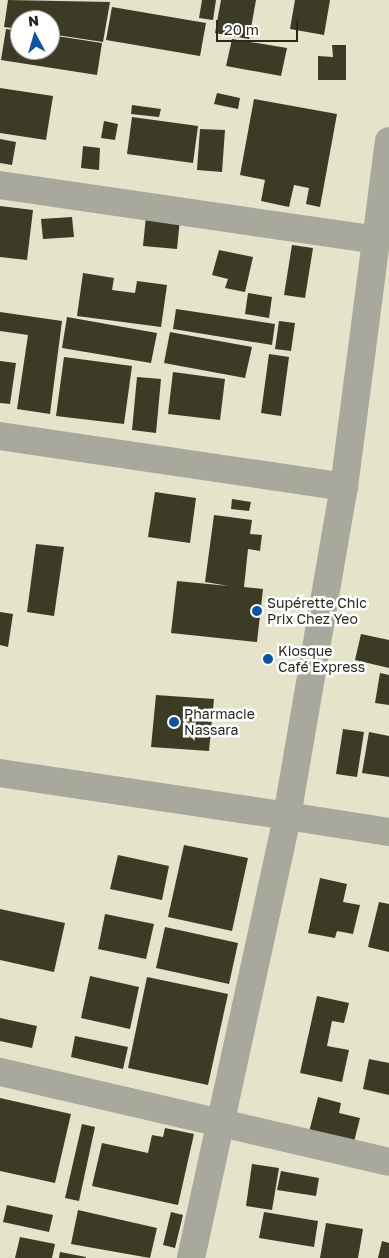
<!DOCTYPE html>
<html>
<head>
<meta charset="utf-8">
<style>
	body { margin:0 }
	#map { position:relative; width:389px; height:1258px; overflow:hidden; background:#e5e4ca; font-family:"Golos Text",sans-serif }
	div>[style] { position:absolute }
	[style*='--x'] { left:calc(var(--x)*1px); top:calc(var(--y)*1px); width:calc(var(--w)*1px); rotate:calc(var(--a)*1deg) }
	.building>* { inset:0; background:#3c3b26 }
	.minor>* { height:28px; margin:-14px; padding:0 14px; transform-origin:14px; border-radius:14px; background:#a8a89d }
	.tertiary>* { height:28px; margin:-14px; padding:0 14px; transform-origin:14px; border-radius:14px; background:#a8a89d }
	.dots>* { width:14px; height:14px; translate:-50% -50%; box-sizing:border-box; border:2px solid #fff; border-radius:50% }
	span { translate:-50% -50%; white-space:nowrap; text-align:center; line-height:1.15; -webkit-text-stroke:5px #fff; paint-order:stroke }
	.poi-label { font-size:14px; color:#29281f }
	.left { translate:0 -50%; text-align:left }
	.north { position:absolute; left:10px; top:10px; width:50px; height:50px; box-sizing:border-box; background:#fff; border:1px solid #a9a9a5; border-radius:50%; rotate:354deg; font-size:14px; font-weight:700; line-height:20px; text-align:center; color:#29281f }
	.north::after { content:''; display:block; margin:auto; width:18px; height:22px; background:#1053a3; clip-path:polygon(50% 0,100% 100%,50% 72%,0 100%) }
	.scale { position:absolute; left:216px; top:20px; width:82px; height:22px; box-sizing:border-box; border:2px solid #29281f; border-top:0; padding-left:6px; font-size:15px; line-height:18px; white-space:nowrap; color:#29281f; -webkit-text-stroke:4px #fff; paint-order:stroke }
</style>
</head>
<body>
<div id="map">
	<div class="building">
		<div style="clip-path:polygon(8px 0,110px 2px,103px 42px,50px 34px,50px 20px,20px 20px,20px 29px,4px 27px)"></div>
		<div style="clip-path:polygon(202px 0,216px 0,213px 20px,199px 18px)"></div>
		<div style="clip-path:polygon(221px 0,256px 0,249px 39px,215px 33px)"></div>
		<div style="clip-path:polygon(295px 0,330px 0,324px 35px,290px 29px)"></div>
		<div style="clip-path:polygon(112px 7px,206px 23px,200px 56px,106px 40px)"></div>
		<div style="clip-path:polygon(6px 29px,20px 31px,20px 50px,50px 50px,50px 35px,102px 43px,97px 75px,1px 60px)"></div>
		<div style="clip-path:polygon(232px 39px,287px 48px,281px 76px,226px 66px)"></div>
		<div style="clip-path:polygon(332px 45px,346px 45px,346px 80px,318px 80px,318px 56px,333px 57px)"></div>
		<div style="clip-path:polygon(0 88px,53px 96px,46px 140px,0 133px)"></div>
		<div style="clip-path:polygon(217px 93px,240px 98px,238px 109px,214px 104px)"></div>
		<div style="clip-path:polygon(254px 99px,337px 114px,320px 207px,306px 204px,309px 188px,294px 185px,289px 207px,261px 201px,265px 180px,240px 175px)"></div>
		<div style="clip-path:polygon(132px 105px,161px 109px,159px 117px,131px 114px)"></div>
		<div style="clip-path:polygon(132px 117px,198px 126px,193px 163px,127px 154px)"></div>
		<div style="clip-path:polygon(104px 121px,118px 124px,115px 140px,101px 138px)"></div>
		<div style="clip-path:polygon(200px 129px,225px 130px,222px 172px,197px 170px)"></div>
		<div style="clip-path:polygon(0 139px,16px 142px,12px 165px,0 163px)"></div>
		<div style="clip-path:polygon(83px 146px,100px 148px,99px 170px,81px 168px)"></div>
		<div style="clip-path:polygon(0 206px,33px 210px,27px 260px,0 257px)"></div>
		<div style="clip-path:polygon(146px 216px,180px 219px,177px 249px,143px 246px)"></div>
		<div style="clip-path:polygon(72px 217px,74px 237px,43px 239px,41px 219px)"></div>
		<div style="clip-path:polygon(292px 245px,313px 248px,305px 298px,284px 295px)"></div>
		<div style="clip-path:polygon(219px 250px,253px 257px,245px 292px,225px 288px,228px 279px,212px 275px)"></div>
		<div style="clip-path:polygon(83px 273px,114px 278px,112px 290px,135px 293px,137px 281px,167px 285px,161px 327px,77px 316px)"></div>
		<div style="clip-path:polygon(248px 293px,272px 297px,269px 318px,245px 314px)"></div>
		<div style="clip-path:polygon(176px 309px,275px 324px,272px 345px,173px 329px)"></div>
		<div style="clip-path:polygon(0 312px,62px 321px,50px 414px,17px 409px,28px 335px,0 331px)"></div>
		<div style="clip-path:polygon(67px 317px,157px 333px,151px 363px,62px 348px)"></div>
		<div style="clip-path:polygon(279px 321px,295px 323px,291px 351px,275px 349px)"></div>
		<div style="clip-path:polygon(170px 332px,252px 347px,245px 378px,164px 363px)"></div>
		<div style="clip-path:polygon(269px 354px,289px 357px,281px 416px,261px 413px)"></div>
		<div style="clip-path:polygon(64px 357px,132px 366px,124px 424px,56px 416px)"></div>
		<div style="clip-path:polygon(0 361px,16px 363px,10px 404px,0 403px)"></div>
		<div style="clip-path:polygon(173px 372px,225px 379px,220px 420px,168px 414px)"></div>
		<div style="clip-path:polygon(137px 377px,161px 379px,156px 433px,132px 430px)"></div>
		<div style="clip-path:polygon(155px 492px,196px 498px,190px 543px,148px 537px)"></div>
		<div style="clip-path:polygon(232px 499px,251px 502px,249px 511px,231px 509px)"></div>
		<div style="clip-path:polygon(214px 515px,252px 520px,250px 534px,262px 535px,260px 551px,248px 549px,244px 587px,263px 589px,257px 642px,171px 633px,177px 581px,229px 586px,205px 582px)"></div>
		<div style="clip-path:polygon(36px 544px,64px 547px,54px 616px,27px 612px)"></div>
		<div style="clip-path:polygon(0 612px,13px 614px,8px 647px,0 645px)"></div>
		<div style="clip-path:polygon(361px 634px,389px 640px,389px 668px,355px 660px)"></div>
		<div style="clip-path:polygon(380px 673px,389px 675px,389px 705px,375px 703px)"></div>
		<div style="clip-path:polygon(156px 695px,214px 699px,209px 751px,151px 747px)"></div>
		<div style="clip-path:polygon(343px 729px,364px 732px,357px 777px,336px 774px)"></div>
		<div style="clip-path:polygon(369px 732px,389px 736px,389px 777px,362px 773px)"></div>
		<div style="clip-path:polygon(184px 845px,248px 858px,232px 931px,168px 917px)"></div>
		<div style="clip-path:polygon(118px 855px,169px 866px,162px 900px,110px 889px)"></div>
		<div style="clip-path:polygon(320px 878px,347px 884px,343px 902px,360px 905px,353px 934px,337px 931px,335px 938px,308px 933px)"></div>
		<div style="clip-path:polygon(379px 902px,389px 904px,389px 952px,368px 947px)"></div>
		<div style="clip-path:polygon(0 909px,65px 923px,54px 972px,0 960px)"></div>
		<div style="clip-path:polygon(105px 914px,154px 924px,146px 959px,98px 949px)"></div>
		<div style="clip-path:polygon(165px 927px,238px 943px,229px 984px,156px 968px)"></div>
		<div style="clip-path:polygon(90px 976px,139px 987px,130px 1029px,81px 1018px)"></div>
		<div style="clip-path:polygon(147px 977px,228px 994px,208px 1085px,128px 1068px)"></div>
		<div style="clip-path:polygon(317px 996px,349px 1003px,344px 1023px,332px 1021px,327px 1046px,349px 1050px,342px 1082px,300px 1073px)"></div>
		<div style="clip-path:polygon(0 1018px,37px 1026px,32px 1048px,0 1041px)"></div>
		<div style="clip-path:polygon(75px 1036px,128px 1047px,123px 1069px,71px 1057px)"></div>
		<div style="clip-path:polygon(369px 1059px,389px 1063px,389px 1095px,363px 1089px)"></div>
		<div style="clip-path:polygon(318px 1097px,341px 1103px,339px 1113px,360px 1118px,353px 1146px,308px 1136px)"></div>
		<div style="clip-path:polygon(0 1098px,71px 1114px,55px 1183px,0 1171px)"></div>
		<div style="clip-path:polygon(82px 1124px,95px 1127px,79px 1201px,65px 1198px)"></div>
		<div style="clip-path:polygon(165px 1128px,194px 1134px,178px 1205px,92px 1186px,102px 1143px,148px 1153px,152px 1135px,163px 1137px)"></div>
		<div style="clip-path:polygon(252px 1164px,279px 1168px,272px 1210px,246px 1206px)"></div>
		<div style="clip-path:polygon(281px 1171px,319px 1178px,316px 1196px,277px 1190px)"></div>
		<div style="clip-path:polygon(7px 1205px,53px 1215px,49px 1232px,3px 1222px)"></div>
		<div style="clip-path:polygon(78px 1210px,157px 1228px,150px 1258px,71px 1244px)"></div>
		<div style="clip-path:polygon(171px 1212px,183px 1215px,175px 1248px,163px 1245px)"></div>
		<div style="clip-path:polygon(264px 1212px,318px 1221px,314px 1247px,259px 1238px)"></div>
		<div style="clip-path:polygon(326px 1223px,363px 1229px,358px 1258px,320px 1258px)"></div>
		<div style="clip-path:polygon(20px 1237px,55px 1244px,52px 1258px,15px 1258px)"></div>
		<div style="clip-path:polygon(382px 1241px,389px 1243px,389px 1258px,378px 1258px)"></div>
		<div style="clip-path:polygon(60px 1252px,86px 1257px,86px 1258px,59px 1258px)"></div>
	</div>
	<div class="minor">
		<div style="--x:0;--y:185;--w:379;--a:8.3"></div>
		<div style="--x:0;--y:436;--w:348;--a:8.4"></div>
		<div style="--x:0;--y:773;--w:290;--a:8.5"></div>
		<div style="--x:0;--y:1072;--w:399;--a:13"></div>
	</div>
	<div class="tertiary">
		<div style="--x:287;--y:816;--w:103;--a:8.9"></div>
		<div style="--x:191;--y:1258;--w:452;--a:-77.7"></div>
		<div style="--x:287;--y:816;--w:334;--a:-80.2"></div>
		<div style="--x:344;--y:487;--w:349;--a:-82.6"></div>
	</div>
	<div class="dots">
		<div style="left:257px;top:611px;background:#1053a3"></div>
		<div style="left:268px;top:659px;background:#1053a3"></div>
		<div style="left:174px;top:722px;background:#1053a3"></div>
	</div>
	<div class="poi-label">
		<span class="left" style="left:267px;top:611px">Supérette Chic<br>Prix Chez Yeo</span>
		<span class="left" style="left:278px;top:659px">Kiosque<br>Café Express</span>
		<span class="left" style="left:184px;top:722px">Pharmacie<br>Nassara</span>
	</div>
	<div class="north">N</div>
	<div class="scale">20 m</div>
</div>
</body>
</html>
